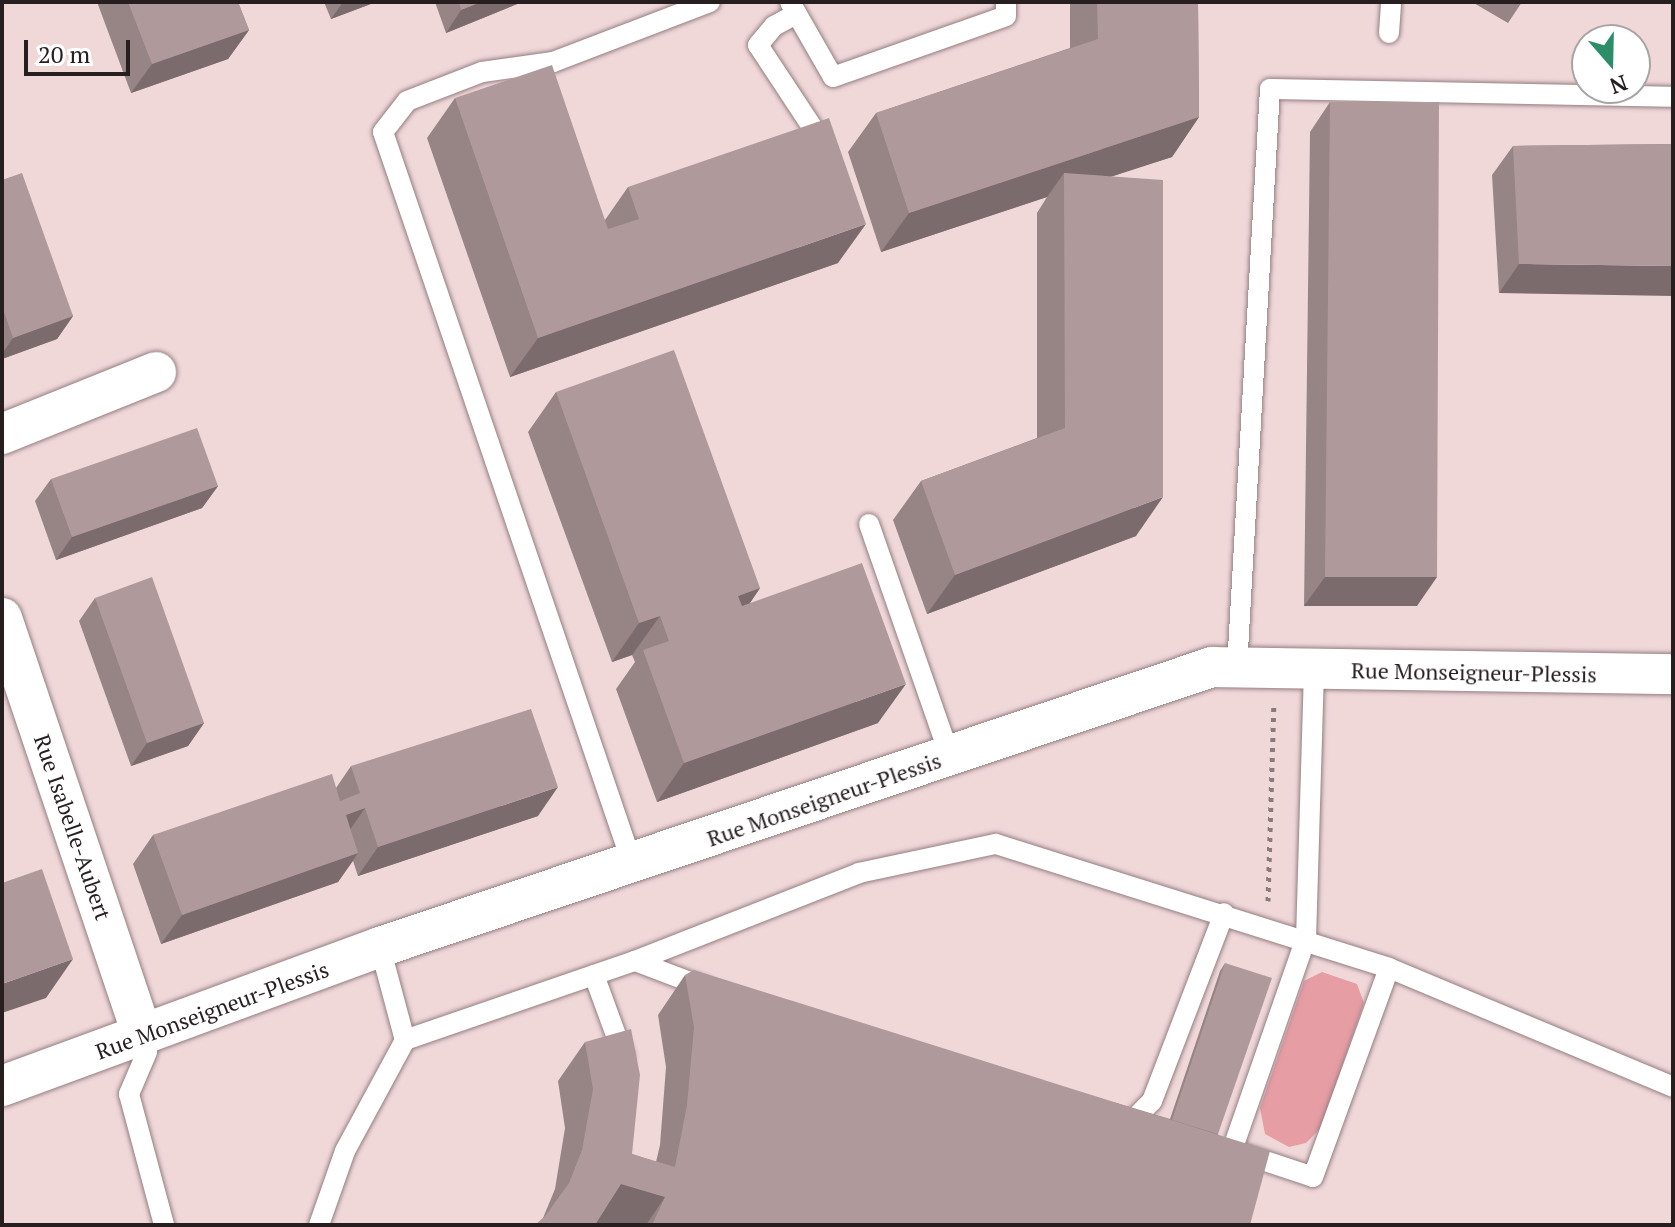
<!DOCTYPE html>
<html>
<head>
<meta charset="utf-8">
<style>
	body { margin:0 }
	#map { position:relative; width:1675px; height:1227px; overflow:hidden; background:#f0d8d9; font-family:"PT Serif",serif }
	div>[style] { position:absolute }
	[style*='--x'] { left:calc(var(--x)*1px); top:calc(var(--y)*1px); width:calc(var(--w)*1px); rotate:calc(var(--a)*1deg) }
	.green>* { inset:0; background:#e69da4 }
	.path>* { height:5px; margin-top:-2.5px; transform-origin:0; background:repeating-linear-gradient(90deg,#8b7a7b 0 4px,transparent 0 10px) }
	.roads { filter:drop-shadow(0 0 2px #947e80) drop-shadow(0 0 2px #947e80) }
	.service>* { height:20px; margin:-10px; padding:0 10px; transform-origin:10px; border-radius:10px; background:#fff }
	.minor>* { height:40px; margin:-20px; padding:0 20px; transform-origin:20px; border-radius:20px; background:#fff }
	.wall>* { inset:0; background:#978485 }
	.shaded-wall>* { inset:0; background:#7b6b6c }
	.building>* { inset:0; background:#b0999b }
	span { translate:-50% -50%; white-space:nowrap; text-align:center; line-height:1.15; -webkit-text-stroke:6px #fff; paint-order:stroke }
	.street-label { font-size:22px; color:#271e1f }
	.frame { position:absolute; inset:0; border:4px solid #271e1f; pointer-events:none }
	.north { position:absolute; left:1571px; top:24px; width:80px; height:80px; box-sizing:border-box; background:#fff; border:2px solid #a9a5a5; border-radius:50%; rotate:160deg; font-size:22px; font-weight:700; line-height:32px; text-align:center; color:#271e1f }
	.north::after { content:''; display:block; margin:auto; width:28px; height:36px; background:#2c8e68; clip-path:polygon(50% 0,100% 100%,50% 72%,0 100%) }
	.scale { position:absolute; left:24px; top:40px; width:106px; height:36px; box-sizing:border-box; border:4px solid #271e1f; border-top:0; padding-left:10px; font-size:24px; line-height:28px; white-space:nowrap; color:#271e1f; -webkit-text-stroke:6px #fff; paint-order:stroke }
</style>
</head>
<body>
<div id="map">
	<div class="green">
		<div style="clip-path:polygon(1322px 972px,1357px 984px,1364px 1003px,1320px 1129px,1306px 1143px,1289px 1147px,1265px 1134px,1260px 1108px,1304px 981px)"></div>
	</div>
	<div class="path">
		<div style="--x:1268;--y:901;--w:198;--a:-88.3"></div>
	</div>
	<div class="roads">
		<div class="service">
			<div style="--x:790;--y:2;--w:86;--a:60.2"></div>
			<div style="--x:833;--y:77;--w:183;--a:-19.4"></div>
			<div style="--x:1006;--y:16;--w:14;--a:-90"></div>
			<div style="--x:796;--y:14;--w:25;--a:151"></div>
			<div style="--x:774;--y:26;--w:25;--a:130"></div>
			<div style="--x:758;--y:45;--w:98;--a:56.6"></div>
			<div style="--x:1389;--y:33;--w:31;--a:-86"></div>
			<div style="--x:869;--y:524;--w:246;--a:70.8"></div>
			<div style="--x:1237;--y:668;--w:580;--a:-86.74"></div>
			<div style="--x:1270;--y:89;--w:403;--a:1.1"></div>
			<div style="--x:1314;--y:670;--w:268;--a:91.7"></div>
			<div style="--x:1306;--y:938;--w:225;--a:109.2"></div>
			<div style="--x:1232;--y:1150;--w:85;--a:18.4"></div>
			<div style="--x:1313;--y:1177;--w:222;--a:-70"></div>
			<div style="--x:632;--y:863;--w:772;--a:-108.81"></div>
			<div style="--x:383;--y:132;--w:39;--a:-52"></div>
			<div style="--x:407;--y:101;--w:80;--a:-21.1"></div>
			<div style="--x:482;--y:72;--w:72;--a:-8"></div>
			<div style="--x:553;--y:62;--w:168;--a:-20.9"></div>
			<div style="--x:380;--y:947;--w:96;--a:75"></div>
			<div style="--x:635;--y:961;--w:76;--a:20.8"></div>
			<div style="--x:594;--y:975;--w:87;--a:69.9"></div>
			<div style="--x:143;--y:1036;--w:16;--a:76"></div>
			<div style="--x:147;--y:1052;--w:46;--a:113.2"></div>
			<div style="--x:129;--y:1094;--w:136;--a:75"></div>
			<div style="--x:1125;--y:1128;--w:38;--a:-45"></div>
			<div style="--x:1152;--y:1101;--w:201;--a:-69"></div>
			<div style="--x:319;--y:1225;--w:78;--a:-70.6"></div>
			<div style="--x:345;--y:1151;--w:126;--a:-61.6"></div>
			<div style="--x:405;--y:1040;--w:243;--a:-19"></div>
			<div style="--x:635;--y:961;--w:241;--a:-21.4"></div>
			<div style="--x:859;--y:873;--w:140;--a:-12"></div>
			<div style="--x:996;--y:844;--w:412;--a:17.5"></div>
			<div style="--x:1389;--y:968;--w:308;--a:22.7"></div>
		</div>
		<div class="minor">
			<div style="--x:2;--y:434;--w:166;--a:-21.9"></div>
			<div style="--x:2;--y:618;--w:441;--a:71.4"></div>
			<div style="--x:2;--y:1086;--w:403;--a:-20.2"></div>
			<div style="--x:380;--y:947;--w:878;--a:-18.6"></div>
			<div style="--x:1212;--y:667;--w:461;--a:0.9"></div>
		</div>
	</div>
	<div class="wall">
		<div style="clip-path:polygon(97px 2px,238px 2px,249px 30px,228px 59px,131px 93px)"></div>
		<div style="clip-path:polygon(324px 2px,376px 2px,331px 19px)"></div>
		<div style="clip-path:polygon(435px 2px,522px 2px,446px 33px)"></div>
		<div style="clip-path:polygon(1070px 2px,1198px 2px,1199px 117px,1172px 157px,1111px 176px,1136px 536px,927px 614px,893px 520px,921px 481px,1037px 438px,1037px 213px,1047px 197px,881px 252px,848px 152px,876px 113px,1070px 48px)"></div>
		<div style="clip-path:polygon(1472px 2px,1522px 2px,1508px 23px)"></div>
		<div style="clip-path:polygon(455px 98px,605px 220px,628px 187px,838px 263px,510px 377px,427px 138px)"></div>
		<div style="clip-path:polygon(1330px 102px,1417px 606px,1304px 606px,1310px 132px)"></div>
		<div style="clip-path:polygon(1673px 144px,1499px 293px,1492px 175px,1513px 146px)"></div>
		<div style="clip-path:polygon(2px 180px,73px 316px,57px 339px,2px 359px)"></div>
		<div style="clip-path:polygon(556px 392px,760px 588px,750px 603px,878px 723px,657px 802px,616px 689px,635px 662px,632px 655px,612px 662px,528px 432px)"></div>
		<div style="clip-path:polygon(51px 479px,218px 486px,202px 508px,56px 560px,35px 501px)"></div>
		<div style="clip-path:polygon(1673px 489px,1673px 603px,1671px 492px)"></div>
		<div style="clip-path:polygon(95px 598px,204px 723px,188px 746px,131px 766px,79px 621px)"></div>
		<div style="clip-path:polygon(351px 766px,538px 816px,358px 876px,353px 861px,338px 882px,161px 944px,133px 864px,153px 835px,336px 788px)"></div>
		<div style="clip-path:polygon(1225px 963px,1218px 1134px,1250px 1225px,600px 1225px,543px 1218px,555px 1189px,565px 1128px,558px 1081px,585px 1042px,632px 1154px,656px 1162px,660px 1145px,666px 1067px,658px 1015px,685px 975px,1170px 1119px,1220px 971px)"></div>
	</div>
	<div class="shaded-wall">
		<div style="clip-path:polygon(343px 2px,376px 2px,331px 19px)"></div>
		<div style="clip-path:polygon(481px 2px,522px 2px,446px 33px,461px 10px)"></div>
		<div style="clip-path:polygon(249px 30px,228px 59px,131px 93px,152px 64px)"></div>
		<div style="clip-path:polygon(1199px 117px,1172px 157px,1064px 192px,1064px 173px,1047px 197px,881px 252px,909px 213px)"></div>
		<div style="clip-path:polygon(866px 224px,838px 263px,510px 377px,538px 338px)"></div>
		<div style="clip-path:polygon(1519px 264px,1673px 266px,1673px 296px,1499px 293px)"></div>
		<div style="clip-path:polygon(73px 316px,57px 339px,2px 359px,2px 354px,13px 338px)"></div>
		<div style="clip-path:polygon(218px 486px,202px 508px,56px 560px,72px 537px)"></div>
		<div style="clip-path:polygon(1163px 497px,1136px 536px,927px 614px,955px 575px)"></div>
		<div style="clip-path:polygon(1325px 577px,1437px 577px,1417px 606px,1304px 606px)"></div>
		<div style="clip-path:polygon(760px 588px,733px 628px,738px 596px)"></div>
		<div style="clip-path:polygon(660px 616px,632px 655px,612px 662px,639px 623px)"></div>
		<div style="clip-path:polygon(906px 684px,878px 723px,657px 802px,684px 763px)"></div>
		<div style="clip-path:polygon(204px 723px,188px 746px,131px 766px,147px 743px)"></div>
		<div style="clip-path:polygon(558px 787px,538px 816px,358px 876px,378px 847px)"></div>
		<div style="clip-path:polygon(365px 808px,345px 837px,346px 815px)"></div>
		<div style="clip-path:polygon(358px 853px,338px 882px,161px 944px,182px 915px)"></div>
		<div style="clip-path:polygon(73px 959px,46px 998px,2px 1013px,2px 984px)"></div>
		<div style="clip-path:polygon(621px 1184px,665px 1197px,646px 1225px,600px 1225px,594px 1223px)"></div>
	</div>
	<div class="building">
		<div style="clip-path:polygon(128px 2px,238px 2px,249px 30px,152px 64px)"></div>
		<div style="clip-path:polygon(459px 2px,481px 2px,461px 10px)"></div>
		<div style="clip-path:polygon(1097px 2px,1198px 2px,1199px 117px,909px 213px,876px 113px,1098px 39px)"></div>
		<div style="clip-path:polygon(552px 65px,608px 229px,639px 219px,628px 187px,829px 118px,866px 224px,538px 338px,455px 98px)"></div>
		<div style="clip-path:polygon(1330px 102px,1439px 102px,1437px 577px,1325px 577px)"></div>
		<div style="clip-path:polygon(1673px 144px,1673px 266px,1519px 264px,1513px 146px)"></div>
		<div style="clip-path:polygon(22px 173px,73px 316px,13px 338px,2px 306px,2px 180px)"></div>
		<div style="clip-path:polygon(1064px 173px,1163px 180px,1163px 497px,955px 575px,921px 481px,1065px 428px)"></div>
		<div style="clip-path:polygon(674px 350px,760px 588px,738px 596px,742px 606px,862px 563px,906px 684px,684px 763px,643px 650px,669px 641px,660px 616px,639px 623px,556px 392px)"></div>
		<div style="clip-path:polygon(197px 428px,218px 486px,72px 537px,51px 479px)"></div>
		<div style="clip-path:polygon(152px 577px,204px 723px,147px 743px,95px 598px)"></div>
		<div style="clip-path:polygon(531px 709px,558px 787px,378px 847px,365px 808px,346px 815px,358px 853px,182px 915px,153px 835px,332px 774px,340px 801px,360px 793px,351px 766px)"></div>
		<div style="clip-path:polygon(42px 869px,73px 959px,2px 984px,2px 883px)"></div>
		<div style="clip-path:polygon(1225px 963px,1272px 978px,1218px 1134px,1172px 1120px)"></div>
		<div style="clip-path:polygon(694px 970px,1270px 1151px,1250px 1225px,652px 1225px,665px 1197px,621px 1184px,595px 1225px,535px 1225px,546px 1215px,569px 1183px,582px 1150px,593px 1089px,585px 1042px,631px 1029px,640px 1075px,632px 1154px,675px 1167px,687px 1105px,694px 1027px,685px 975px)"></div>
	</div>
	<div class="street-label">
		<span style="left:1474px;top:672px;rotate:1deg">Rue Monseigneur-Plessis</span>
		<span style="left:824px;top:799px;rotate:-19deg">Rue Monseigneur-Plessis</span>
		<span style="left:73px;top:827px;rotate:71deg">Rue Isabelle-Aubert</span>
		<span style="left:212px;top:1010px;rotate:-20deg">Rue Monseigneur-Plessis</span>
	</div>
	<div class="frame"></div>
	<div class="north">N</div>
	<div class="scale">20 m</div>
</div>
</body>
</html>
